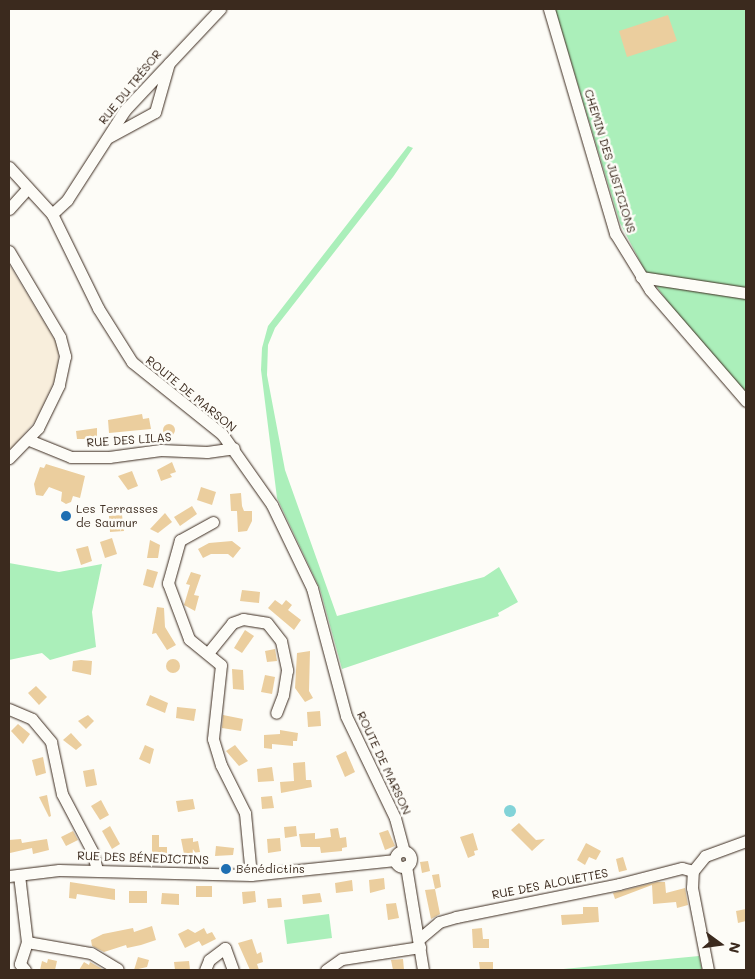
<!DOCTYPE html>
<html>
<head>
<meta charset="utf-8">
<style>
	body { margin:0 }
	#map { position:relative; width:755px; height:979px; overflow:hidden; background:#fdfcf7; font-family:Mali,sans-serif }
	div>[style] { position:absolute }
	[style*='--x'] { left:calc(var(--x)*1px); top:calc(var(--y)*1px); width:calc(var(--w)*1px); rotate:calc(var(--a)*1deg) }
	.built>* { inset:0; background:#f8eedc }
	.green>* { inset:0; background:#abefba }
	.water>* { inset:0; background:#82d3d8 }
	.round { border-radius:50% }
	.building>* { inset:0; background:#ebce9e }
	.roads { filter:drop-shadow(0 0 1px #3b2a1e) drop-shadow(0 0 1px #3b2a1e) }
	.minor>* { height:11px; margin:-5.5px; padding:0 5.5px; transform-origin:5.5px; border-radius:5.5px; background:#fdfcf7 }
	.minor>.ring { margin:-5.5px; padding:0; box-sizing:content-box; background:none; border:11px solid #fdfcf7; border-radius:50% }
	.dots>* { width:14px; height:14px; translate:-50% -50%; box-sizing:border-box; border:2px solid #fdfcf7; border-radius:50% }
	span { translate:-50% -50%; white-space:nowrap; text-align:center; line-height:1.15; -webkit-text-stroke:5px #fdfcf7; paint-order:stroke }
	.street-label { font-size:12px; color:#3b2a1e }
	.poi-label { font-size:12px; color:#3b2a1e }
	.left { translate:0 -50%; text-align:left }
	.frame { position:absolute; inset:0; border:10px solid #3b2a1e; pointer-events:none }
	.north { position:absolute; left:695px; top:919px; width:50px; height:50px; -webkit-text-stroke:4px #fdfcf7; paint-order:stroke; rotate:104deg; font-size:14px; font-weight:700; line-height:20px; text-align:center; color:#3b2a1e }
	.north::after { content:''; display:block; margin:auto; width:18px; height:22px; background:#3b2a1e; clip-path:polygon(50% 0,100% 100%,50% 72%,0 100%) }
</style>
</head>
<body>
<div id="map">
	<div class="built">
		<div style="clip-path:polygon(9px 264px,59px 347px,57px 375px,36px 420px,9px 452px)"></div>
	</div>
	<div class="green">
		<div style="clip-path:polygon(555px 9px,746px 9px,746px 396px,667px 301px,644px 269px,620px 223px)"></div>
		<div style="clip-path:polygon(408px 146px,413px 148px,393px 177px,275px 328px,268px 345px,267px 375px,285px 470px,337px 616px,484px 577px,499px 567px,518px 602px,498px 613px,499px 616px,342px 669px,320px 589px,277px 498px,261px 370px,262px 348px,268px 326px)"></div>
		<div style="clip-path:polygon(9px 563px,59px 572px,102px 564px,92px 612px,96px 647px,50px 660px,42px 653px,9px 660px)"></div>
		<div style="clip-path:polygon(329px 914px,332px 938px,287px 944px,284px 920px)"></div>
		<div style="clip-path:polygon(699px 956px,702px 970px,553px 970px)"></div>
	</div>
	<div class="water">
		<div class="round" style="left:504px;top:805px;width:12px;height:12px"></div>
	</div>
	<div class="building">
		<div style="clip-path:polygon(668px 15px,677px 41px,627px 57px,619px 31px)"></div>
		<div style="clip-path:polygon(142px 414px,143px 419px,149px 418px,151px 429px,109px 433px,108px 420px)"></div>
		<div class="round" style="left:163px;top:424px;width:12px;height:12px"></div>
		<div style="clip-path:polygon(97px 428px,97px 439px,77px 439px,76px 431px)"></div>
		<div style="clip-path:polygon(172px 462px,176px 472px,170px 474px,172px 477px,161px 481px,157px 470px)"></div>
		<div style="clip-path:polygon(46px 464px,85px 476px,80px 498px,73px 496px,71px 502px,66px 504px,61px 501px,62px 492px,49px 487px,43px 496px,36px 495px,34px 484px,40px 467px,44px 468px)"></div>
		<div style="clip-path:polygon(132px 471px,138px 486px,128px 490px,118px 476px)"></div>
		<div style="clip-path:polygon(201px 487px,216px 492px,212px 505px,197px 500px)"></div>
		<div style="clip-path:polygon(241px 493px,242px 506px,244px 511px,252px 511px,252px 521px,247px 531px,238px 532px,237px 511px,231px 511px,230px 494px)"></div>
		<div style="clip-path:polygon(192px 506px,197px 514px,180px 526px,174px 517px)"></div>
		<div style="clip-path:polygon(165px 513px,172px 522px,158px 533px,150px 529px)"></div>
		<div style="clip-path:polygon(122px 515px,124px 531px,110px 532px,109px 516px)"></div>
		<div style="clip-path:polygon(112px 538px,117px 554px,105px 558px,100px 542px)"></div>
		<div style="clip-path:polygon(150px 540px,160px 545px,158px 558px,147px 558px)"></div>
		<div style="clip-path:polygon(232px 541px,241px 548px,233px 558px,228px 554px,211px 554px,203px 558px,198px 549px,209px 543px)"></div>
		<div style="clip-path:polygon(88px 546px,92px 561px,81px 565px,76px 549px)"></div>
		<div style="clip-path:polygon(147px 569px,158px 572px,153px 588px,143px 585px)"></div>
		<div style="clip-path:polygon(191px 572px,201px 575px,194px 595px,199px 596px,195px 611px,184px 605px,190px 585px,186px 584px)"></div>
		<div style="clip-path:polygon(242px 590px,260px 592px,259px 603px,240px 601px)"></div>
		<div style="clip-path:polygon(275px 600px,282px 605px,286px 600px,292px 605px,288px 610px,301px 620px,294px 630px,268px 608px)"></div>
		<div style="clip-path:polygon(157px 607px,164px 608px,165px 627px,176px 645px,167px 650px,156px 633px,152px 634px)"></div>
		<div style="clip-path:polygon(245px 630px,254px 636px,242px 653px,234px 648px)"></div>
		<div style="clip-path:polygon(275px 649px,277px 661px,267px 662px,265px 651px)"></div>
		<div style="clip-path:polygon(310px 651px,309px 691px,313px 698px,305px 702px,295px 688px,297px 653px)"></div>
		<div class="round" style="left:166px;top:659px;width:14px;height:14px"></div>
		<div style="clip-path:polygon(81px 660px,92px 661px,91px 675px,72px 671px,73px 661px)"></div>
		<div style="clip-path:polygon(232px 669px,243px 670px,244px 690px,233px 689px)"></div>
		<div style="clip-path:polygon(265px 675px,275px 677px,272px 694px,261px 692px)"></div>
		<div style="clip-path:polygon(36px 686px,47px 697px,39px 705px,28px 693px)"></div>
		<div style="clip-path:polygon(150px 695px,168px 703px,165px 713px,146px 705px)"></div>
		<div style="clip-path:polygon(177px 707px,196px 709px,194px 721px,176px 718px)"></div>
		<div style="clip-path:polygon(320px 711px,321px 726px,308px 727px,307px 712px)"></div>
		<div style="clip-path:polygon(88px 715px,94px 721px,86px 729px,78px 721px)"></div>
		<div style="clip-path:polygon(223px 715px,243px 719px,241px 731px,222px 728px)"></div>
		<div style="clip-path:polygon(18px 724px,30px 734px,23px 744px,11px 731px)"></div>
		<div style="clip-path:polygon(280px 730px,298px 733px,297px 741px,293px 741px,293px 746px,272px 744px,272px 749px,264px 748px,264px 735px,280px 734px)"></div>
		<div style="clip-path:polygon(71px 733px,82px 745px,76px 750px,63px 740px)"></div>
		<div style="clip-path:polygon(145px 745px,154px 749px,150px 764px,139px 759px)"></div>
		<div style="clip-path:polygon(235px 745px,248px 761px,239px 766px,226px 751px)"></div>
		<div style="clip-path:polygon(346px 751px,355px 772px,345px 777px,336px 756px)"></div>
		<div style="clip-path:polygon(43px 757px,46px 773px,36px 776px,32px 760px)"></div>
		<div style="clip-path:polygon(305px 762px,306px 780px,311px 780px,312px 787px,281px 793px,280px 782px,294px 781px,293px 763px)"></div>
		<div style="clip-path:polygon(272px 767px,274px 781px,258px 782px,257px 769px)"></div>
		<div style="clip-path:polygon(94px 769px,97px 785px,86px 787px,83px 771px)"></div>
		<div style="clip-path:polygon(47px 795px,51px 816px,49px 817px,39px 797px)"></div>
		<div style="clip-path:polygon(272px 796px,274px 808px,262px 809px,261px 797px)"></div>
		<div style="clip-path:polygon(193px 799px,195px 809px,178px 812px,176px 801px)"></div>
		<div style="clip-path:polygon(101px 800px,109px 815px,100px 820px,91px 806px)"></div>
		<div style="clip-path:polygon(519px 823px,536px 840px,545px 839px,532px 851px,511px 830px)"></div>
		<div style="clip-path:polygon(110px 826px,120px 844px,112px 849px,102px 831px)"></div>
		<div style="clip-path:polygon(296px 826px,297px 836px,285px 838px,284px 827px)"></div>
		<div style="clip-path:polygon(338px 828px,340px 838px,346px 837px,347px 847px,342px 848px,342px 851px,321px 853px,320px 847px,301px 847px,299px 834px,315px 833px,315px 839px,331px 837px,330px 829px)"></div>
		<div style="clip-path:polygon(388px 830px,395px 846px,385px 850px,379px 833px)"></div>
		<div style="clip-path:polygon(73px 831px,78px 840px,66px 846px,61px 837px)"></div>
		<div style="clip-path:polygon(473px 833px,478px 850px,474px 851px,475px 855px,468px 858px,460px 837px)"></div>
		<div style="clip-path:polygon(152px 835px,159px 835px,159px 847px,167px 847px,167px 858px,152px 858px)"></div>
		<div style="clip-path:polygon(193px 838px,193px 842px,198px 841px,200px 852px,184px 854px,181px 839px)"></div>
		<div style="clip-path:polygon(280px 838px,281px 851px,268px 853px,267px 839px)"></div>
		<div style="clip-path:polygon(21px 839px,22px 843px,47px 839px,49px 850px,33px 854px,32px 848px,10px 853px,9px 840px)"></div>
		<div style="clip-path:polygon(586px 843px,601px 851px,596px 860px,589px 857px,585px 865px,577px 860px)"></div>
		<div style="clip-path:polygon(216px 846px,234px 848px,233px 855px,215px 856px)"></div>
		<div style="clip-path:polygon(623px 857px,627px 870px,619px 872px,616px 859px)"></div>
		<div style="clip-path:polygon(428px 861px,430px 871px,422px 873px,420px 862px)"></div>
		<div style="clip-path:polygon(439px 874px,441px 887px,435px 889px,432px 875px)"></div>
		<div style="clip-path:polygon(384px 878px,385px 889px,370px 893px,369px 880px)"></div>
		<div style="clip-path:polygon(352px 880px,353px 891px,336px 893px,335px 883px)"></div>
		<div style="clip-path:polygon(70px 882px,115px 889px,115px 900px,77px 894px,76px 899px,69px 898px)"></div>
		<div style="clip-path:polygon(657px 882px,665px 882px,666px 893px,685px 888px,688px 905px,677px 908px,676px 902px,653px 904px,652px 885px,615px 899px,613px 893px)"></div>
		<div style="clip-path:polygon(196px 886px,212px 886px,212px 897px,196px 897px)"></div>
		<div style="clip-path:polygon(435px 889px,440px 914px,431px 919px,425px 890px)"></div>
		<div style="clip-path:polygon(129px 891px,147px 891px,147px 903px,129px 903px)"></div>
		<div style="clip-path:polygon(255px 891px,256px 902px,243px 904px,242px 892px)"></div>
		<div style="clip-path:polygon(162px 893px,179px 894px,179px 905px,161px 904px)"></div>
		<div style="clip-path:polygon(320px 893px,322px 902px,303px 904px,302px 895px)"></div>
		<div style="clip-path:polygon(281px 898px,282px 907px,268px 908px,267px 899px)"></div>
		<div style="clip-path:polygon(396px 903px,399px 918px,388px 920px,386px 904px)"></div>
		<div style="clip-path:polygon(583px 907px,598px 907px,599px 922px,562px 925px,561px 915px,583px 914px)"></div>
		<div style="clip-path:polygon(746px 909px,746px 921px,738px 923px,736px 911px)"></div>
		<div style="clip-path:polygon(152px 926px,156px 940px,141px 945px,127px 948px,126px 945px,104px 952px,92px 946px,91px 940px,103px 934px,133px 928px,134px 932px)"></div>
		<div style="clip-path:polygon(204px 928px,207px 934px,212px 932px,216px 939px,202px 946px,199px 941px,185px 948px,178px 934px,188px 929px,195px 933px)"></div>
		<div style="clip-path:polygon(482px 928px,483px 939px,489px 939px,489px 948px,473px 948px,472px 929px)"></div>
		<div style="clip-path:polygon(252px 939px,257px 954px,261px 952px,263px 962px,257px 964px,259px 970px,250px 970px,238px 943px)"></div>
		<div style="clip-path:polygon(138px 957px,149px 960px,147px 967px,134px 970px)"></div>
		<div style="clip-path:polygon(48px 959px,57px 961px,55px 970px,40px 970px,42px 961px,47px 963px)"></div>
		<div style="clip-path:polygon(403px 959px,404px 970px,393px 970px,391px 960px)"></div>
		<div style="clip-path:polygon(189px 961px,190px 970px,175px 970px,174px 962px)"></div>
		<div style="clip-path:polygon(84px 962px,89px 965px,90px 962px,104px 970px,79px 970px)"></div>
		<div style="clip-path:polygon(479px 962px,493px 962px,493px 970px,480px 970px)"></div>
	</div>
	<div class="roads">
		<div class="minor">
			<div style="--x:549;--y:9;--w:234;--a:73.6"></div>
			<div style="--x:615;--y:233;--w:67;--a:58.4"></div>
			<div style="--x:650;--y:290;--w:147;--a:49.1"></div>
			<div style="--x:109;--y:137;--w:52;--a:-28.5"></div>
			<div style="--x:155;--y:112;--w:51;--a:-74.1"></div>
			<div style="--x:9;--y:167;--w:64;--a:47.5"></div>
			<div style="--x:52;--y:214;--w:105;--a:63.9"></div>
			<div style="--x:98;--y:308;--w:64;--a:57.8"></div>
			<div style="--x:132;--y:362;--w:115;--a:38.7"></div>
			<div style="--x:222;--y:434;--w:87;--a:54.8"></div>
			<div style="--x:272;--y:505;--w:92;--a:64.3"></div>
			<div style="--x:312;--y:588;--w:132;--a:75.1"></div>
			<div style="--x:346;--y:716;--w:113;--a:64.3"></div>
			<div style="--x:395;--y:818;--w:34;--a:75"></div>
			<div style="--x:9;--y:209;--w:28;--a:-48"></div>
			<div style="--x:52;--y:214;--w:21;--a:-43"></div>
			<div style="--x:67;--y:200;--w:107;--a:-57.2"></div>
			<div style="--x:125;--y:110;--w:139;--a:-46.8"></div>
			<div style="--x:9;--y:251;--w:100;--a:59.3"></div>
			<div style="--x:60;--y:337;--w:20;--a:75"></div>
			<div style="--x:65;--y:356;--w:30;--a:102"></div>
			<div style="--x:59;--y:385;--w:48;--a:116"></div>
			<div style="--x:38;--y:428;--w:42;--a:134"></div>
			<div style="--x:641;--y:277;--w:106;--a:8.7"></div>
			<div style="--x:29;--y:440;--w:45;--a:22"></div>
			<div style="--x:71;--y:457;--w:38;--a:0"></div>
			<div style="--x:109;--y:457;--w:52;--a:-7.7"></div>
			<div style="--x:161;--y:450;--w:46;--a:2.5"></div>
			<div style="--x:207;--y:452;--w:27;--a:-8"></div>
			<div style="--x:213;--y:522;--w:38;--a:151"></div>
			<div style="--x:180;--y:540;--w:45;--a:105.6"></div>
			<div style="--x:168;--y:583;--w:60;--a:69.4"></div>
			<div style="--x:189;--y:639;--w:41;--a:39.1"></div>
			<div style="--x:221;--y:665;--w:74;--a:96.2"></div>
			<div style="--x:213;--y:739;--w:27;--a:73"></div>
			<div style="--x:221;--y:765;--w:54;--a:63.4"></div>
			<div style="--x:245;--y:813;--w:62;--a:84.5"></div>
			<div style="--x:208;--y:653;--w:38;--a:-51"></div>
			<div style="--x:232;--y:623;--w:12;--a:-20"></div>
			<div style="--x:243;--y:619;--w:24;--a:9"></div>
			<div style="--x:267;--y:623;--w:23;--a:52"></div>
			<div style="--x:281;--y:641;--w:30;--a:78"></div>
			<div style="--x:287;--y:670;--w:25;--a:99"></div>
			<div style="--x:283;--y:695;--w:19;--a:111"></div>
			<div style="--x:9;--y:709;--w:25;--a:23"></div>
			<div style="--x:32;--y:719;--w:30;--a:50"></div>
			<div style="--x:51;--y:742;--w:53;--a:78.1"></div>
			<div style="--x:62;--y:794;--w:64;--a:62.2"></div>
			<div style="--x:92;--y:851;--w:20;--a:75"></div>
			<div class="ring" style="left:395px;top:851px;width:5px;height:5px"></div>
			<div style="--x:406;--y:866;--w:105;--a:80.7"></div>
			<div style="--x:19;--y:875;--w:67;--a:83.2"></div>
			<div style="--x:27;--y:942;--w:23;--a:108"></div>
			<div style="--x:20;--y:964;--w:8;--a:50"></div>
			<div style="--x:9;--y:876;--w:50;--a:-6.8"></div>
			<div style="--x:59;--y:870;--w:192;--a:1.5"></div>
			<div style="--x:251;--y:875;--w:145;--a:-5.9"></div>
			<div style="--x:419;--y:939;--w:26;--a:-40"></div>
			<div style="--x:439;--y:922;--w:18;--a:-16"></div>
			<div style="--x:456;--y:917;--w:166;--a:-11.4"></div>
			<div style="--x:619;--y:884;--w:65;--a:-14.3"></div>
			<div style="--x:682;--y:868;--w:11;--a:15"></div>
			<div style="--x:27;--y:942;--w:65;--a:9.8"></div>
			<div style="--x:91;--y:953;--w:31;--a:31"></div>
			<div style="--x:205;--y:970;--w:11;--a:-68"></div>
			<div style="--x:209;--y:960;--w:20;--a:-37"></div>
			<div style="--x:225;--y:948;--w:23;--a:70"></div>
			<div style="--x:326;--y:970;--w:19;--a:-35"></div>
			<div style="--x:342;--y:959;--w:79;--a:-8.7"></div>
			<div style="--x:708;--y:970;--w:84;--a:-101"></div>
			<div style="--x:692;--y:888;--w:17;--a:-87"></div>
			<div style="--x:693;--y:871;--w:19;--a:-51"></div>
			<div style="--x:705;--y:856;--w:44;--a:-20.1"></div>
		</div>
	</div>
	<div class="dots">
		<div style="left:66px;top:516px;background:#1f6fb2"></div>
		<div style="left:226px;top:869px;background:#1f6fb2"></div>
	</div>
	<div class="street-label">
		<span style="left:130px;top:87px;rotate:-51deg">RUE DU TRÉSOR</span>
		<span style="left:610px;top:161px;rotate:73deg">CHEMIN DES JUSTICIONS</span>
		<span style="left:191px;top:394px;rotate:39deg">ROUTE DE MARSON</span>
		<span style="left:129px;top:440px;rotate:-4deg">RUE DES LILAS</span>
		<span style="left:384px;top:763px;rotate:65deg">ROUTE DE MARSON</span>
		<span style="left:143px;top:858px;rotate:2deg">RUE DES BÉNEDICTINS</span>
		<span style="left:550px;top:884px;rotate:-11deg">RUE DES ALOUETTES</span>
	</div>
	<div class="poi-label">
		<span class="left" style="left:76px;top:516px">Les Terrasses<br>de Saumur</span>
		<span class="left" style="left:236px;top:869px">Bénédictins</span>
	</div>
	<div class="frame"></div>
	<div class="north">N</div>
</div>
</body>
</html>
